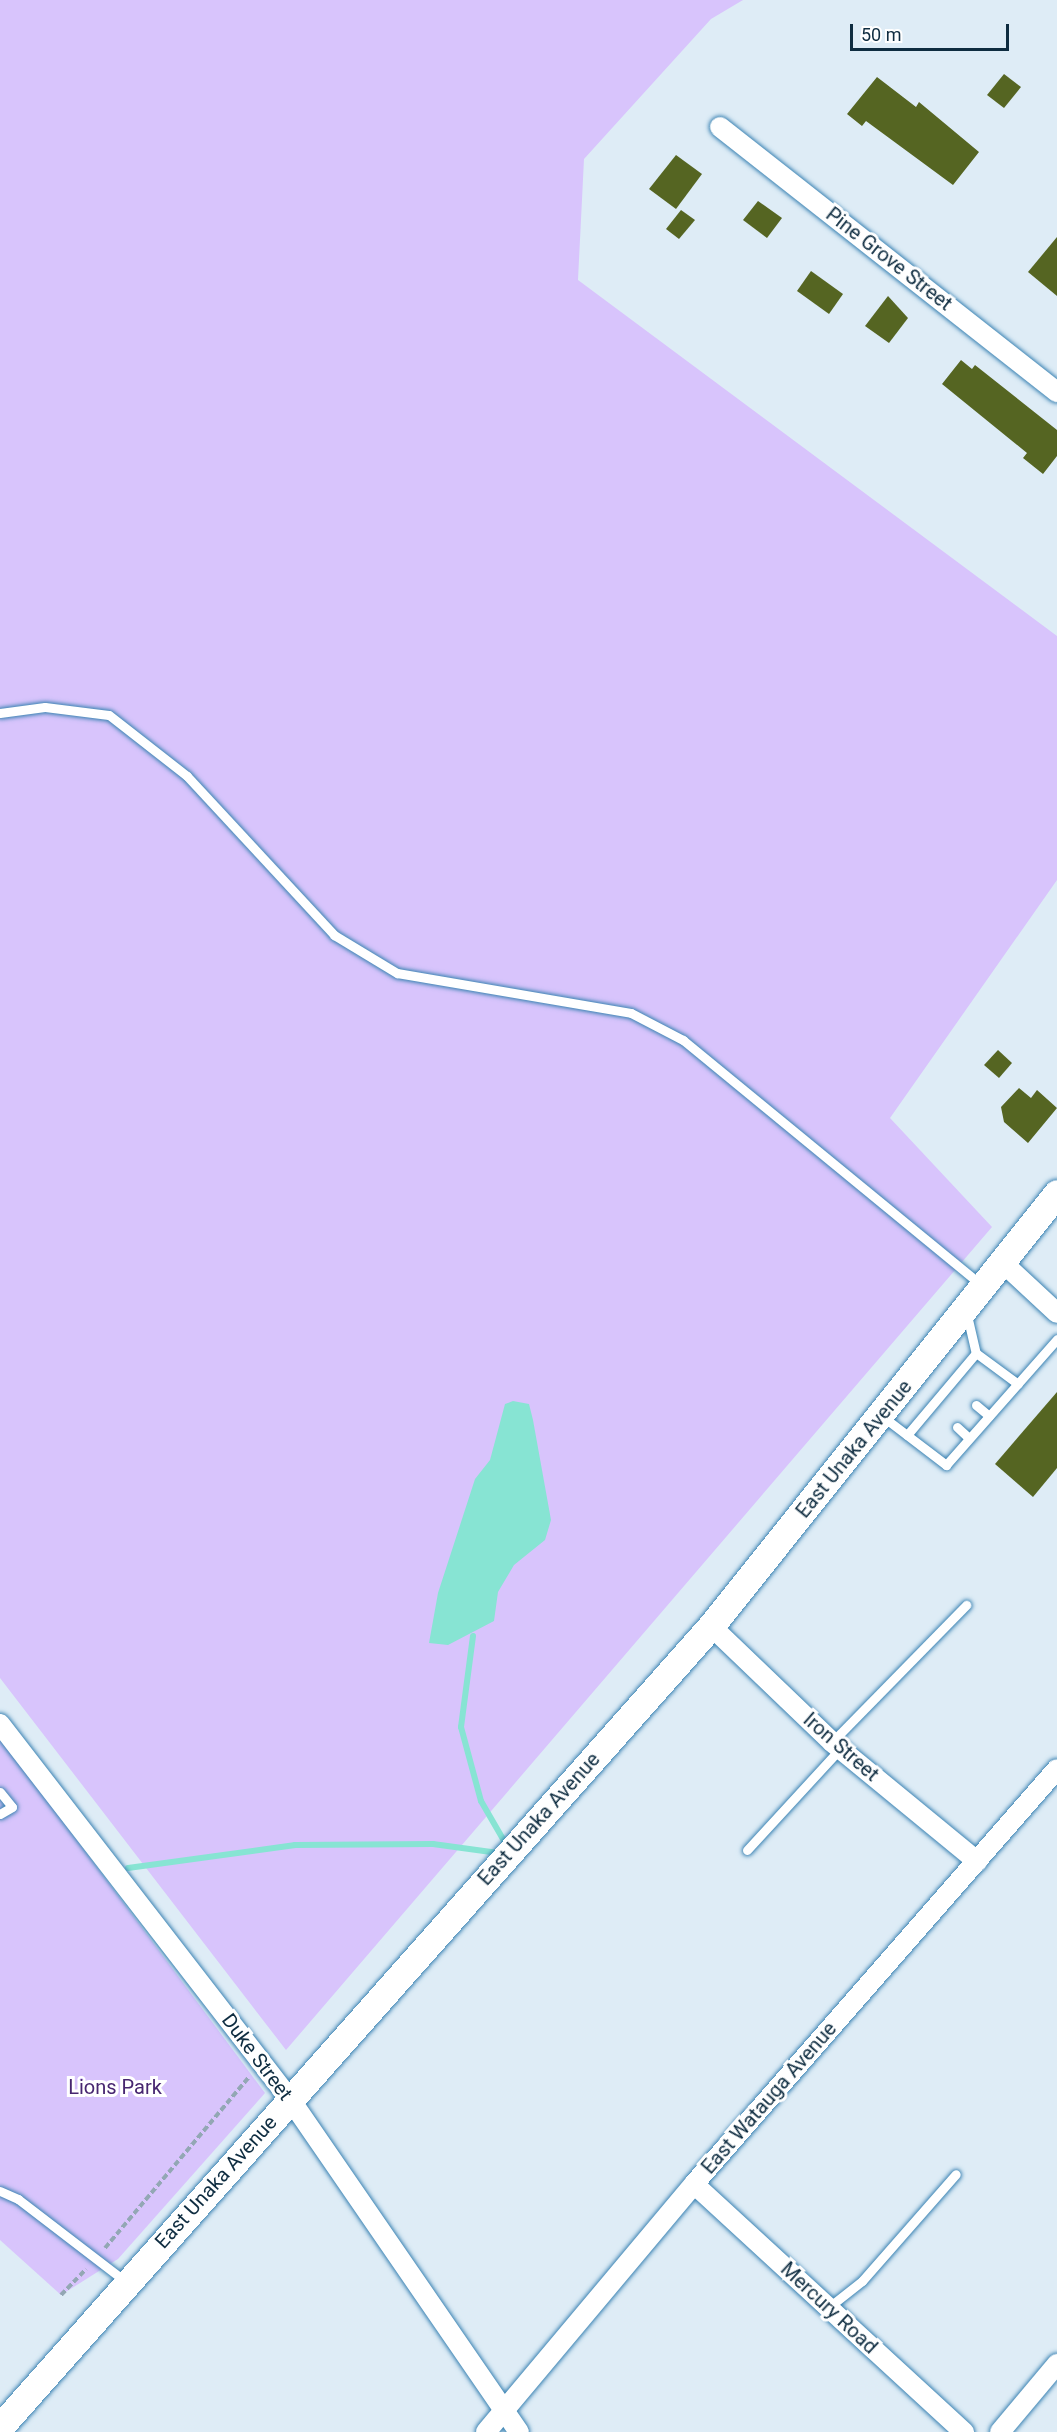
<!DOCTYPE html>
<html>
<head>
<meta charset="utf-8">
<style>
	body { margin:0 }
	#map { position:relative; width:1057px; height:2432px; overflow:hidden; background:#deecf6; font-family:Roboto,sans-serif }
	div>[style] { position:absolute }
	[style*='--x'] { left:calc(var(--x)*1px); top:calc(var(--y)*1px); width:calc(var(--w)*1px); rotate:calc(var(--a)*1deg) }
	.green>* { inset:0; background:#d8c4fc }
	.water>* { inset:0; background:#87e4d3 }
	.stream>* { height:6px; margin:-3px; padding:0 3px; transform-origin:3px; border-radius:3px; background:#87e4d3 }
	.building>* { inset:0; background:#556522 }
	.path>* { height:4px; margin-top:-2px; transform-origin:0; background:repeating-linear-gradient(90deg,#93a7b4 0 6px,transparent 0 9px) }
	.roads { filter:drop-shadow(0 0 2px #3b83b3) drop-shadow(0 0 2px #3b83b3) }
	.lane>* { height:9px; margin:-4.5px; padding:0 4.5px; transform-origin:4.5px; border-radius:4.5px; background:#fff }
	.street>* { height:20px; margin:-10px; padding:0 10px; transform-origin:10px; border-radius:10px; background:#fff }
	.secondary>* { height:27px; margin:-13.5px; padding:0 13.5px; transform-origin:13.5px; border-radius:13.5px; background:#fff }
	span { translate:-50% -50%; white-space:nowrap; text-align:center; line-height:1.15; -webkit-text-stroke:6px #fff; paint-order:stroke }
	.street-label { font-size:20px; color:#0e2c40 }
	.park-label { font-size:20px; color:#472670 }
	.scale { position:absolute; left:850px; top:24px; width:159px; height:27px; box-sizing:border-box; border:3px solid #0e2c40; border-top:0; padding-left:8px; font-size:18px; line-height:21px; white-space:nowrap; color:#0e2c40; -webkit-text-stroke:4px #fff; paint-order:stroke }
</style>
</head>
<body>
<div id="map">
	<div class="green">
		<div style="clip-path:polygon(0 0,743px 0,711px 19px,584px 159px,578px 280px,1057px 636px,1057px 880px,890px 1118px,992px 1227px,286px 2050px,0 1678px)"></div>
		<div style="clip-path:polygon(0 1737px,265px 2093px,118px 2259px,61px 2295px,0 2240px)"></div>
	</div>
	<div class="water">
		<div style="clip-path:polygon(513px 1401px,529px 1404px,533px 1420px,551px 1520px,545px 1540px,514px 1565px,498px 1592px,494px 1621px,448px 1645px,429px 1643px,438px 1593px,475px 1479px,490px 1460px,505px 1404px)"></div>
	</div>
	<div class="stream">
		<div style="--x:473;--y:1636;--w:92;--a:97.5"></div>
		<div style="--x:461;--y:1727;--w:77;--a:74.9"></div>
		<div style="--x:481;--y:1801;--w:52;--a:60"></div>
		<div style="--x:128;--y:1868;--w:169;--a:-7.8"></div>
		<div style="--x:295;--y:1845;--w:138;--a:-0.4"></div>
		<div style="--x:433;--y:1844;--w:66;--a:7.9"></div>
	</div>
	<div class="building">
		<div style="clip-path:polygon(1004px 74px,1021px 87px,1004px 108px,987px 95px)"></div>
		<div style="clip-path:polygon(877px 77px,916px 107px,919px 102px,979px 152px,953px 185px,866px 121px,862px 126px,847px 114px)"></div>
		<div style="clip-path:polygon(676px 155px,702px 174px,676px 209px,649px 189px)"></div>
		<div style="clip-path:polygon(758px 201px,782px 218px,767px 238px,743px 220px)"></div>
		<div style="clip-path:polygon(681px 210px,695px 220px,679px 239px,666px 229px)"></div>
		<div style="clip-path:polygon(1057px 237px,1057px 296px,1028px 272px)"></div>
		<div style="clip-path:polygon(811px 271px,843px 294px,829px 314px,797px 291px)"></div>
		<div style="clip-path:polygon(888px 296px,908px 318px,889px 343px,865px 326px)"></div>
		<div style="clip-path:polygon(961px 360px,972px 369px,975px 365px,1057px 430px,1057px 456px,1043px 474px,1023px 458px,1027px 453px,942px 384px)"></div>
		<div style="clip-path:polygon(998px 1050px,1012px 1063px,999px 1078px,984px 1065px)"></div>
		<div style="clip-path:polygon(1019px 1088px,1031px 1098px,1037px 1090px,1057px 1108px,1028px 1143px,1004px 1122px,1001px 1107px)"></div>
		<div style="clip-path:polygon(1057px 1392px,1057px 1468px,1033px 1497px,995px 1464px)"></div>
	</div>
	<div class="path">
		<div style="--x:105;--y:2248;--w:224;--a:-49.9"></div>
		<div style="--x:61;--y:2295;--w:36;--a:-46"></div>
	</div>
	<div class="roads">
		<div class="lane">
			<div style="--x:0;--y:713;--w:45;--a:-7.6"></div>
			<div style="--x:45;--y:707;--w:64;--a:7.1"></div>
			<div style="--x:109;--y:715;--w:99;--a:38"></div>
			<div style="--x:187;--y:776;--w:217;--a:47.2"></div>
			<div style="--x:334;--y:935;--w:74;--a:31.1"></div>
			<div style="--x:397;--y:973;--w:237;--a:9.7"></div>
			<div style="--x:631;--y:1013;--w:59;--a:27.4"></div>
			<div style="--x:683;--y:1040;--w:384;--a:39.4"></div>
			<div style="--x:967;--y:1315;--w:39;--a:77"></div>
			<div style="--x:976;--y:1405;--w:17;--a:40"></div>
			<div style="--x:882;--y:1416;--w:81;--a:37.4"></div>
			<div style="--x:946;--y:1465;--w:168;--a:-48.6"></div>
			<div style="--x:957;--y:1427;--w:16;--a:43"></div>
			<div style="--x:907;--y:1435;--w:107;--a:-49.9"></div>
			<div style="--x:976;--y:1353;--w:52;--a:36.4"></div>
			<div style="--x:832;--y:1742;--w:192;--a:-45.6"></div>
			<div style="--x:0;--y:1792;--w:19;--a:51"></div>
			<div style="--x:12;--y:1807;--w:14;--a:150"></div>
			<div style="--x:747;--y:1850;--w:137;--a:-47.4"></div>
			<div style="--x:0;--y:2191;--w:20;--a:24"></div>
			<div style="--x:18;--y:2199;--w:136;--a:37.5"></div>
			<div style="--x:829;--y:2307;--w:42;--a:-38.2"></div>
			<div style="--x:862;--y:2281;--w:142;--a:-48.7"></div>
		</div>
		<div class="street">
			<div style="--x:720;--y:127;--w:429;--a:38.2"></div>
			<div style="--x:1001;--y:1261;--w:76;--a:42.9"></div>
			<div style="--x:711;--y:1626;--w:168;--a:43.8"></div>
			<div style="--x:832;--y:1742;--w:188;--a:39.4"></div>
			<div style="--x:0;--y:1724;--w:474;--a:52.3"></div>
			<div style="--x:290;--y:2099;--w:404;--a:55.5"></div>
			<div style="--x:694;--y:2184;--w:367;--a:42.6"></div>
			<div style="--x:486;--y:2432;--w:324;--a:-50"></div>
			<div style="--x:694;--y:2184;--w:551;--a:-48.82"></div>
			<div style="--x:1000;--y:2432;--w:89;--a:-50"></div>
		</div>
		<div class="secondary">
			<div style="--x:0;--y:2427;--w:1071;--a:-48.41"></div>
			<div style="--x:711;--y:1626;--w:554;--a:-51.37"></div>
		</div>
	</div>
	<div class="street-label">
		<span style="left:889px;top:259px;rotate:38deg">Pine Grove Street</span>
		<span style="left:854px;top:1449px;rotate:-51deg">East Unaka Avenue</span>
		<span style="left:841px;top:1747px;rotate:41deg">Iron Street</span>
		<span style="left:539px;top:1819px;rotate:-48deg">East Unaka Avenue</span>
		<span style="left:257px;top:2057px;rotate:53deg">Duke Street</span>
		<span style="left:769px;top:2098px;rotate:-49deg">East Watauga Avenue</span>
		<span style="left:216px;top:2182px;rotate:-48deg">East Unaka Avenue</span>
		<span style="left:829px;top:2308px;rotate:43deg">Mercury Road</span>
	</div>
	<div class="park-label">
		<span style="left:115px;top:2087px">Lions Park</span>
	</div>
	<div class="scale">50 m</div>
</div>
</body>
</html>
